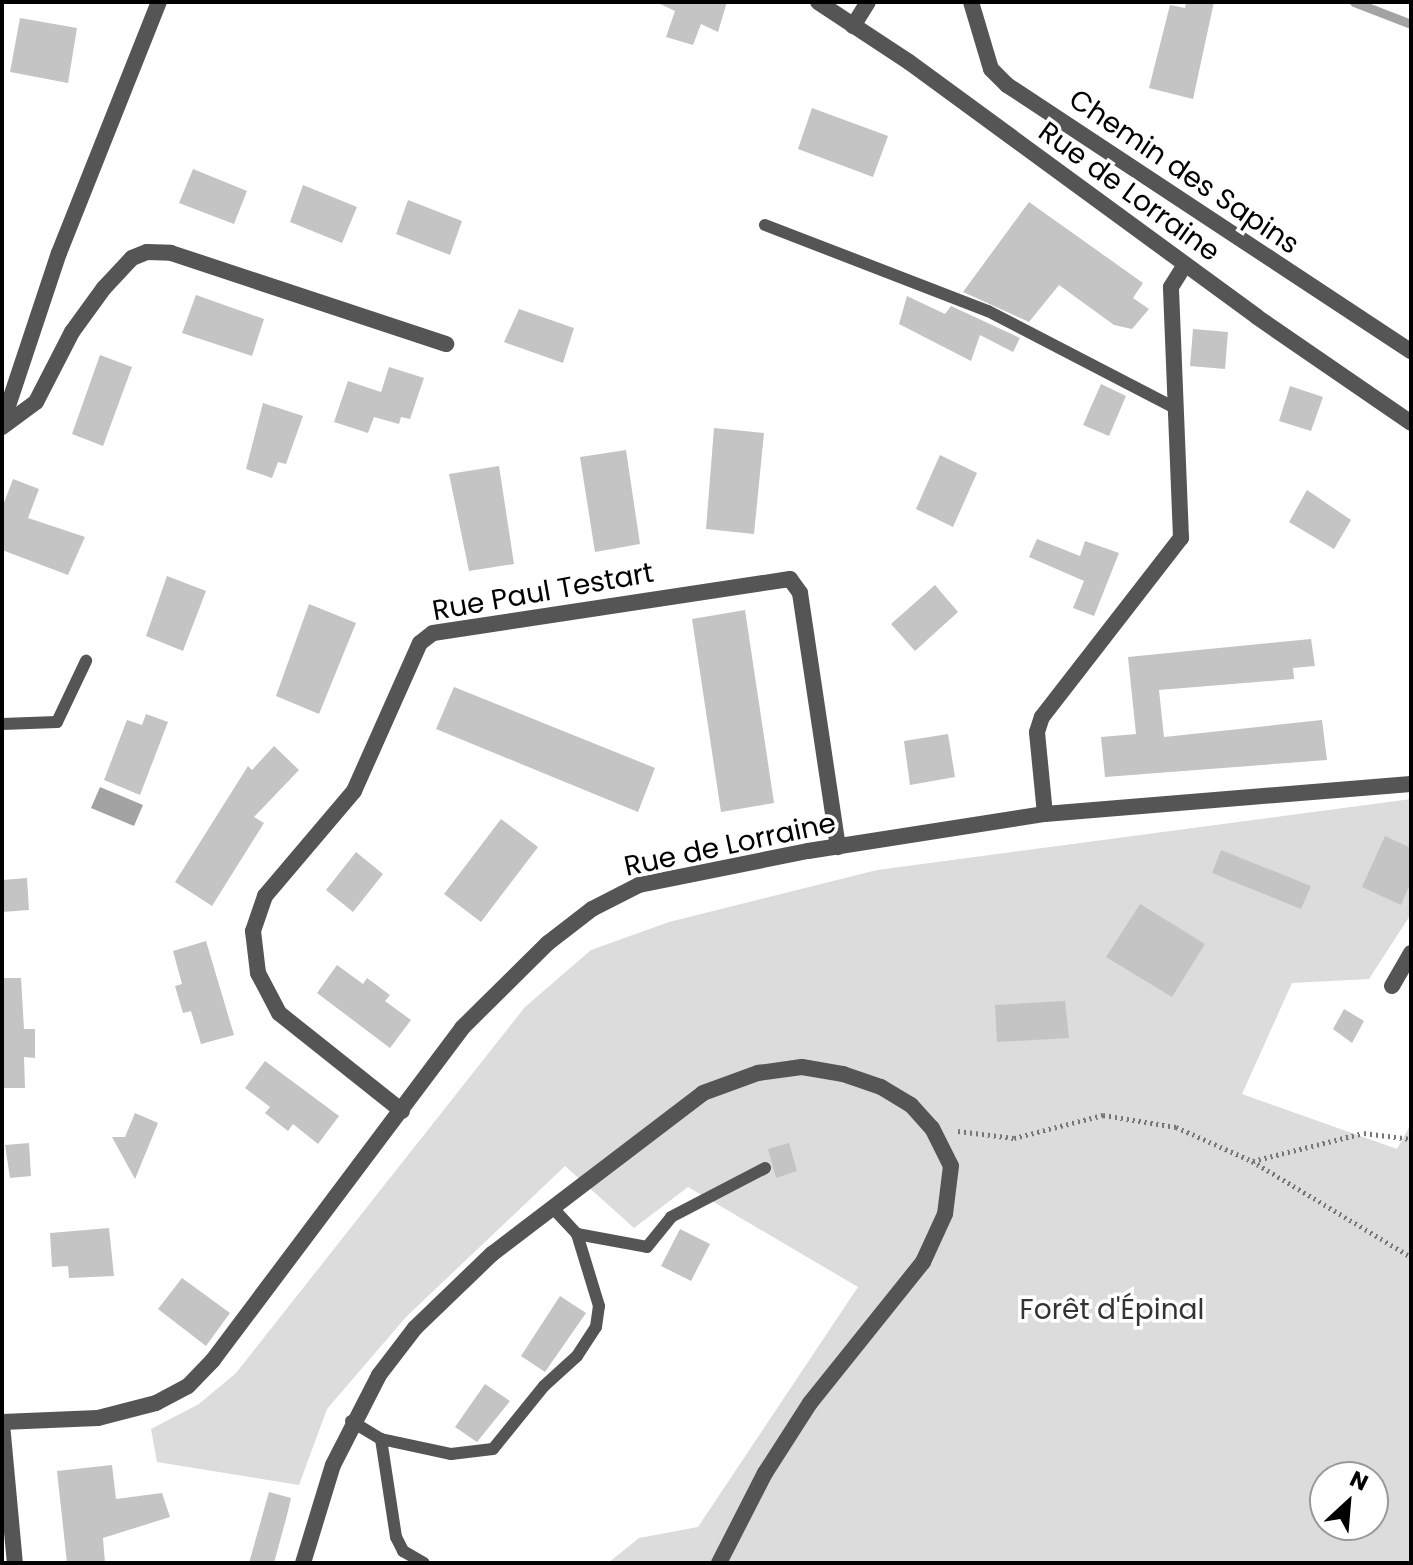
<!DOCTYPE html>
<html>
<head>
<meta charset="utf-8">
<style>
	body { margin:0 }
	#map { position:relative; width:1413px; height:1565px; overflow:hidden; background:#fff; font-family:Poppins,sans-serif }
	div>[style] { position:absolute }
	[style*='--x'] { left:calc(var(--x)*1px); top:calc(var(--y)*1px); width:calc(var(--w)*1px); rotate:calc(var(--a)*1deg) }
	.green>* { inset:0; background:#dcdcdc }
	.water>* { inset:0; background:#a3a3a3 }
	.stream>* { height:9px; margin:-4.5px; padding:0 4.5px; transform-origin:4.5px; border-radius:4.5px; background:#a3a3a3 }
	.building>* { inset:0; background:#c4c4c4 }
	.path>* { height:5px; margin-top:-2.5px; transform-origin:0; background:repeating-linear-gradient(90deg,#777 0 2px,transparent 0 6px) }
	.lane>* { height:12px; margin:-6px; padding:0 6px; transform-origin:6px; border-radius:6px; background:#555 }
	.street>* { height:16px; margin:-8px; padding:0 8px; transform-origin:8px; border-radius:8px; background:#555 }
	span { translate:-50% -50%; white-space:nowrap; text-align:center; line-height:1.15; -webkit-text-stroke:7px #fff; paint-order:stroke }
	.street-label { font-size:28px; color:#000 }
	.park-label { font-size:28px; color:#333 }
	.frame { position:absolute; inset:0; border:4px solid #000; pointer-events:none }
	.north { position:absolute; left:1309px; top:1461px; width:80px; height:80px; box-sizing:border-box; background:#fff; border:2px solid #999; border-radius:50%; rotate:26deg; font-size:22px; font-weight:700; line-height:32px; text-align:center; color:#000 }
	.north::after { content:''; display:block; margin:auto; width:28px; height:36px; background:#000; clip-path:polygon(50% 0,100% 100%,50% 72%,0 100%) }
</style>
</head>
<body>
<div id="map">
	<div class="green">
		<div style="clip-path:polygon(evenodd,1411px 799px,1411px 914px,1369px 979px,1292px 983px,1242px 1094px,1397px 1149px,1411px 1124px,1411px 1563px,608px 1563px,639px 1538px,698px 1527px,858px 1287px,688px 1187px,634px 1228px,565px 1166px,406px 1317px,327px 1409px,299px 1485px,157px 1462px,151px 1429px,199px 1404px,236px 1373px,525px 1007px,591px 950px,669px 922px,877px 870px,1411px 799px,1325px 1477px,1373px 1477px,1373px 1525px,1325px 1525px,1325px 1477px)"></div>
	</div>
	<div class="water">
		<div style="clip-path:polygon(100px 787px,143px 805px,134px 826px,91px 808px)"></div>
	</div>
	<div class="stream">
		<div style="--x:1354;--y:2;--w:61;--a:21.1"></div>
	</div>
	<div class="building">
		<div style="clip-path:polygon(656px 2px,727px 2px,718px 32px,701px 24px,693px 45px,666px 37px,675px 11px)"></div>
		<div style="clip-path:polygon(1186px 2px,1214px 2px,1193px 99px,1149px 88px,1170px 5px,1185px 8px)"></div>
		<div style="clip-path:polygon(20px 18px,77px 28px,68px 83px,10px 72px)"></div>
		<div style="clip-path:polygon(812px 108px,888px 136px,873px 177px,798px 149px)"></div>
		<div style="clip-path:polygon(193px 169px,247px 191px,234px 224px,179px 203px)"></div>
		<div style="clip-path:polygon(303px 185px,357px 207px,342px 243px,290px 222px)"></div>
		<div style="clip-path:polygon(408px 200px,462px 221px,450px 255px,396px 234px)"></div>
		<div style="clip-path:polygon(1029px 202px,1143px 283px,1133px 298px,1149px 309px,1132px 329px,1114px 325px,1059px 285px,1029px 322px,963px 292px)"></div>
		<div style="clip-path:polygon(196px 295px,264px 319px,252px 356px,182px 333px)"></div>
		<div style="clip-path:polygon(907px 296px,945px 314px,951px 306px,1020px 338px,1013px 352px,980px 335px,971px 361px,899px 324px)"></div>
		<div style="clip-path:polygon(519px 309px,574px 328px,563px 363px,504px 342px)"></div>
		<div style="clip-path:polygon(1193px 329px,1228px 332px,1225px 369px,1190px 366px)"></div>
		<div style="clip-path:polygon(100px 355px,132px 367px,103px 446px,72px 434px)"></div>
		<div style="clip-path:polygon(389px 367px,424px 378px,410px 419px,401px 417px,399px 424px,374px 417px,368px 433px,334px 422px,348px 381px,381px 392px)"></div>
		<div style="clip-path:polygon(1101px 384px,1126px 396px,1109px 436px,1083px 425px)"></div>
		<div style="clip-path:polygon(1290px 386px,1323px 397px,1311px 431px,1279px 421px)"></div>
		<div style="clip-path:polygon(263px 403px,303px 416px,286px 464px,278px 462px,272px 478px,246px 469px)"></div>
		<div style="clip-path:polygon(714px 428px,764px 433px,754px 534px,706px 529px)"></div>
		<div style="clip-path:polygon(626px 450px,640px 544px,595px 552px,580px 457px)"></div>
		<div style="clip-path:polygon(940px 455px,977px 473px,953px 527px,916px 509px)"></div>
		<div style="clip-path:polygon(499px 466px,514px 564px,469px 571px,449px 474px)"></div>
		<div style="clip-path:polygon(13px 479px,39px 489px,28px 518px,85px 537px,68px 575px,2px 550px,2px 508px)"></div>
		<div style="clip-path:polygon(1307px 490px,1351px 520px,1334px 549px,1289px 522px)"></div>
		<div style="clip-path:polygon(1037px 539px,1080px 556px,1085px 541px,1119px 553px,1094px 616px,1073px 608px,1084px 581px,1029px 557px)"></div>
		<div style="clip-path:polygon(167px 576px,206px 591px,183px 651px,146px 636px)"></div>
		<div style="clip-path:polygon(935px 585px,958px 612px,915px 651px,891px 624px)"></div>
		<div style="clip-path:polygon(309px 604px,356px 623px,319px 714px,276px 696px)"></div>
		<div style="clip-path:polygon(745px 610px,774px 803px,721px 812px,692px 619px)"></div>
		<div style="clip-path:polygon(1311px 639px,1315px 666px,1293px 668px,1294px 679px,1159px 690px,1164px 737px,1322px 720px,1327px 760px,1105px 777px,1101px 737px,1136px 734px,1128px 657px)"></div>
		<div style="clip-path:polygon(454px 687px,655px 768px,638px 812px,436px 729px)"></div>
		<div style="clip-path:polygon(146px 714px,168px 722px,140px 795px,104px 780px,127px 720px,142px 725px)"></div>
		<div style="clip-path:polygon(948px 734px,955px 777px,910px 785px,904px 741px)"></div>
		<div style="clip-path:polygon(274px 746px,299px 770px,254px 817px,264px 823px,212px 906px,175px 882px,248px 766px,252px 770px)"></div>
		<div style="clip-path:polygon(501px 819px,538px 847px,481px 922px,444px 894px)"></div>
		<div style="clip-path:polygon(1385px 836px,1411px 848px,1411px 882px,1401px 905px,1362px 887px)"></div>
		<div style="clip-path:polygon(1221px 850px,1311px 886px,1301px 909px,1212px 873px)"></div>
		<div style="clip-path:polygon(356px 852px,383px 874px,353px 912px,326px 890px)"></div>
		<div style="clip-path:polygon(27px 878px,29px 910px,2px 912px,2px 880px)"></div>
		<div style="clip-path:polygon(1140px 904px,1205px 944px,1172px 997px,1106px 957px)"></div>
		<div style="clip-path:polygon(206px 941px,234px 1035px,201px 1044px,191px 1011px,183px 1013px,175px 986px,182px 984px,173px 951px)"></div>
		<div style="clip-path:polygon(337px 965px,363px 984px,367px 978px,390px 995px,385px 1001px,411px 1020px,390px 1048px,317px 993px)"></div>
		<div style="clip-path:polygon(2px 978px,21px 978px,24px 1029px,35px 1029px,35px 1058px,24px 1057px,25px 1088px,2px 1088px)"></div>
		<div style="clip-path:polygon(1065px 1001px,1069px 1038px,997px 1042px,995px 1005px)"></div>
		<div style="clip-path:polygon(1344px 1009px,1364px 1021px,1352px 1043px,1333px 1029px)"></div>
		<div style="clip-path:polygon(265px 1061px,339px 1116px,318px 1144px,293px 1124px,288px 1131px,265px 1113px,270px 1107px,245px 1088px)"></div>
		<div style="clip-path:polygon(135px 1113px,158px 1123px,135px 1179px,112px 1137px,125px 1137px)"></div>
		<div style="clip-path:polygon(29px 1143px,31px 1176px,10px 1178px,5px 1145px)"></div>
		<div style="clip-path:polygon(789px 1143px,797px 1171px,776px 1178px,768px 1149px)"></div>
		<div style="clip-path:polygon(109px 1228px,114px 1276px,69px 1278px,68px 1266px,52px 1267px,50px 1233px)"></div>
		<div style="clip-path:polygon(680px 1229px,710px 1244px,691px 1281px,661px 1266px)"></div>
		<div style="clip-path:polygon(182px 1278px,230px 1313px,206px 1346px,158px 1309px)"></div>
		<div style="clip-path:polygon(560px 1296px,586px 1313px,545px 1372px,521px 1356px)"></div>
		<div style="clip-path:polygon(485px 1384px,510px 1401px,477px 1442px,455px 1427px)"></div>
		<div style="clip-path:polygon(112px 1465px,116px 1499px,162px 1493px,170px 1517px,103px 1538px,105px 1563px,67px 1563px,57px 1471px)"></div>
		<div style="clip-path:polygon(269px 1492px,291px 1498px,287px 1515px,274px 1563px,249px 1563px)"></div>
	</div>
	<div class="path">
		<div style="--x:958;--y:1131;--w:56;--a:7.1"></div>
		<div style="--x:1014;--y:1138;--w:92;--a:-14.5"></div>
		<div style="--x:1103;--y:1115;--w:74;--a:9.3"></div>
		<div style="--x:1176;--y:1127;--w:83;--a:24.1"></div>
		<div style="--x:1252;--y:1161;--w:186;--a:31.1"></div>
		<div style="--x:1253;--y:1161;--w:114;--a:-14.2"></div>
		<div style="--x:1364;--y:1133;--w:47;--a:7.3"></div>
	</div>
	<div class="lane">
		<div style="--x:765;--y:225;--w:239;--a:21.1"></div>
		<div style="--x:988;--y:311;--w:211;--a:27.4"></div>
		<div style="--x:2;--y:724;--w:55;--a:-2.1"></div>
		<div style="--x:57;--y:722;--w:68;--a:-64.6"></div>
		<div style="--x:577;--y:1234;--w:71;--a:10.5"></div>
		<div style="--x:647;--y:1247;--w:38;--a:-51"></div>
		<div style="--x:671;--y:1217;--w:106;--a:-27.5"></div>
		<div style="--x:351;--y:1421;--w:35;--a:31"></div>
		<div style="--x:381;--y:1439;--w:72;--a:12.1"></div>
		<div style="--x:451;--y:1454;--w:42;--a:-6.8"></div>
		<div style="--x:493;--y:1449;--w:81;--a:-51"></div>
		<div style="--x:544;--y:1386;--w:45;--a:-42.3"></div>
		<div style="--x:577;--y:1356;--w:35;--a:-57"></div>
		<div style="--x:596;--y:1327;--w:21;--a:-82"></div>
		<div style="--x:599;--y:1306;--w:75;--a:-107"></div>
		<div style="--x:577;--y:1234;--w:37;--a:-133"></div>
		<div style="--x:381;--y:1439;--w:99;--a:81.3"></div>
		<div style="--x:396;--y:1537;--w:16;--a:63"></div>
		<div style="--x:403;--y:1551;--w:24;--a:30"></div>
	</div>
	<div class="street">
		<div style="--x:818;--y:2;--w:109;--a:33.4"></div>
		<div style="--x:909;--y:62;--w:431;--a:36.2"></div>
		<div style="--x:1257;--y:317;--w:187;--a:34.5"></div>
		<div style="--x:971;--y:2;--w:70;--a:73.4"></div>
		<div style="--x:991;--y:69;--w:23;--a:45"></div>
		<div style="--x:1007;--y:85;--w:484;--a:33.4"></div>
		<div style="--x:853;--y:26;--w:28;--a:-58"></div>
		<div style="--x:2;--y:424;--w:180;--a:-71.6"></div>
		<div style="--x:59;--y:253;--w:270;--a:-68.3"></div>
		<div style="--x:2;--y:427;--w:42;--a:-36.3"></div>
		<div style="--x:36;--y:402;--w:79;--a:-62.8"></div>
		<div style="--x:72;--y:332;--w:54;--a:-54"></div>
		<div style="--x:104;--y:288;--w:41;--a:-47"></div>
		<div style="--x:132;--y:258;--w:16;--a:-22"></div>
		<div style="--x:147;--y:252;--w:24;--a:2"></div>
		<div style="--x:171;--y:253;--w:290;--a:18.3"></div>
		<div style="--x:1045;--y:814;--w:82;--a:-95.6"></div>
		<div style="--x:1037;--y:732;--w:16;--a:-72"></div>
		<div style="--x:1042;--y:717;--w:227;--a:-52.2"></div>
		<div style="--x:1181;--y:538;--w:251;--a:-92.3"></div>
		<div style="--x:1171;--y:287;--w:26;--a:-58"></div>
		<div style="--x:1392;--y:986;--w:38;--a:-60"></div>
		<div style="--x:402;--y:1111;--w:157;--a:-141.5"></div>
		<div style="--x:279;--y:1013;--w:45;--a:-117.7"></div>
		<div style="--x:258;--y:973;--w:42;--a:-96.8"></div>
		<div style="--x:253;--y:931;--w:37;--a:-71"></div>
		<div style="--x:265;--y:896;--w:138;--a:-49.7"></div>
		<div style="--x:354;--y:791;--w:162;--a:-66"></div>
		<div style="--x:420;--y:643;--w:16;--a:-38"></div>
		<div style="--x:433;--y:633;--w:361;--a:-8.6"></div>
		<div style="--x:790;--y:579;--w:17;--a:54"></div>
		<div style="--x:800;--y:593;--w:257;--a:81.5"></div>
		<div style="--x:2;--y:1422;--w:96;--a:-2.4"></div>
		<div style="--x:98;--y:1418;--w:60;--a:-14.5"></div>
		<div style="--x:156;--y:1403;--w:36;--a:-28"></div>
		<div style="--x:188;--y:1386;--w:36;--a:-46"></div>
		<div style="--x:213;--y:1360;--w:415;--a:-53.1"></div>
		<div style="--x:462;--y:1028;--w:121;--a:-44.7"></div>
		<div style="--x:548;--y:943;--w:56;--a:-37.7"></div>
		<div style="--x:592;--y:909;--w:53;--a:-27.1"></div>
		<div style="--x:639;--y:885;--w:172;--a:-11.4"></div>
		<div style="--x:808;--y:851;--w:240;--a:-8.9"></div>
		<div style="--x:1045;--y:814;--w:367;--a:-4.7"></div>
		<div style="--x:2;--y:1424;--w:140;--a:84.7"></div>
		<div style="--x:303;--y:1563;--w:102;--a:-73"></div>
		<div style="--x:333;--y:1465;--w:101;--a:-62.9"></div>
		<div style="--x:379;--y:1375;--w:59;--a:-52.5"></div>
		<div style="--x:415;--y:1328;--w:107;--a:-43.9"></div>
		<div style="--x:492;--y:1254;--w:265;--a:-37.3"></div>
		<div style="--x:703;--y:1093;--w:59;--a:-20"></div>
		<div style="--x:758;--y:1073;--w:44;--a:-7.8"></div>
		<div style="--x:802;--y:1067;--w:42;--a:9.7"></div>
		<div style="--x:843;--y:1074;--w:40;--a:18.9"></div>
		<div style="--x:881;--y:1087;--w:35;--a:31"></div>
		<div style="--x:911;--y:1105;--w:31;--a:48"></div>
		<div style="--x:932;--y:1128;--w:42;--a:63.4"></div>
		<div style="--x:951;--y:1166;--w:48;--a:97.1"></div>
		<div style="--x:945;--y:1214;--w:53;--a:114.6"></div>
		<div style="--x:923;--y:1262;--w:181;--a:128.7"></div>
		<div style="--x:810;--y:1403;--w:83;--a:122.7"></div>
		<div style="--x:765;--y:1473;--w:101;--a:117.1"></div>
	</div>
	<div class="street-label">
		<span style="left:1184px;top:172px;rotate:34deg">Chemin des Sapins</span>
		<span style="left:1129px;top:192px;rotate:36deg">Rue de Lorraine</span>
		<span style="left:543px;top:592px;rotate:-10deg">Rue Paul Testart</span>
		<span style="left:730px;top:845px;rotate:-12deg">Rue de Lorraine</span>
	</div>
	<div class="park-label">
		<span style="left:1112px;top:1310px">Forêt d'Épinal</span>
	</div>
	<div class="frame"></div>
	<div class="north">N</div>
</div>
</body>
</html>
